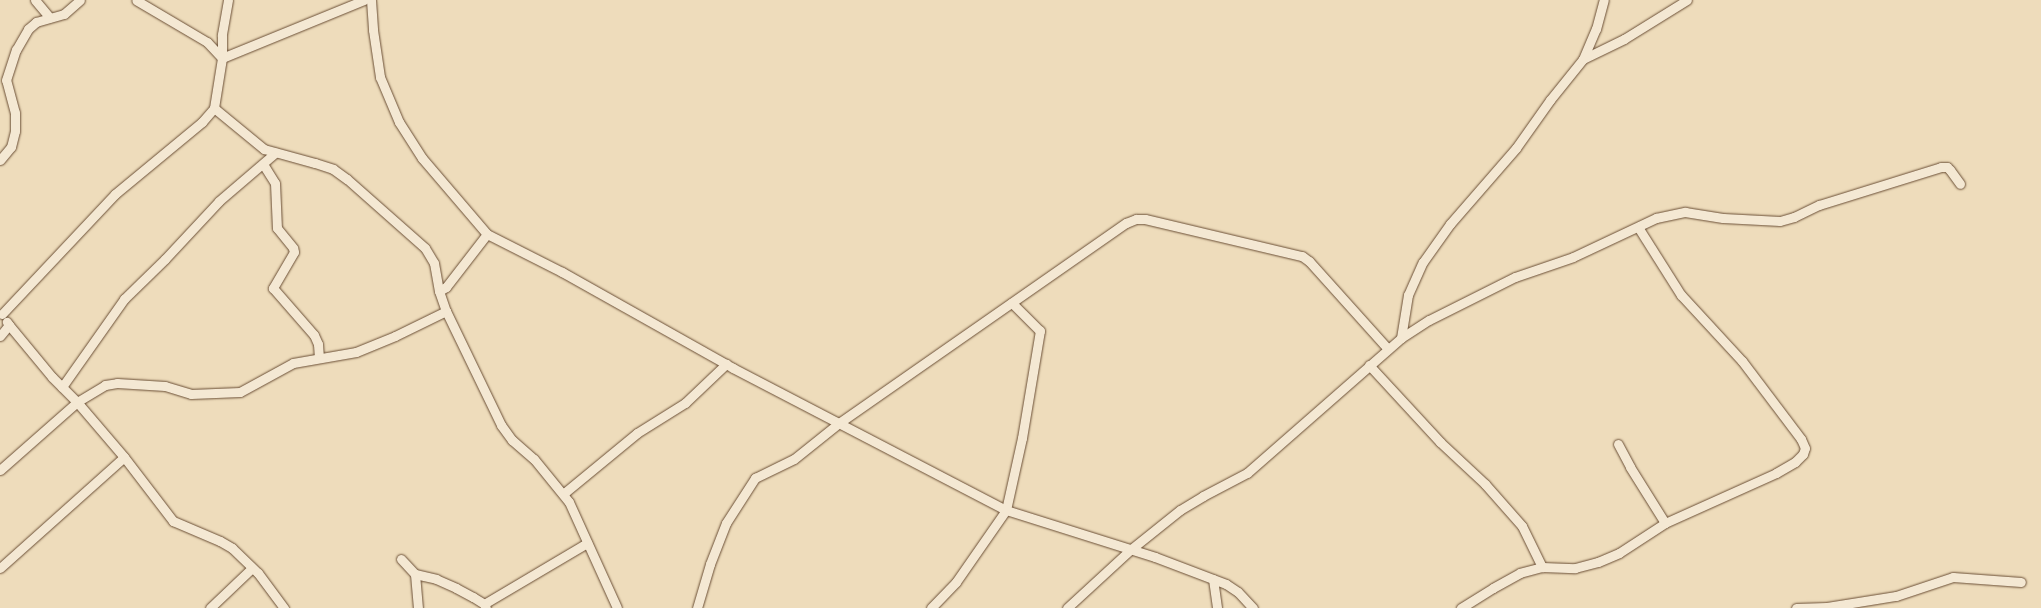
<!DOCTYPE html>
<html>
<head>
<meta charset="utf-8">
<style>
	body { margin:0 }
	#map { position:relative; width:2041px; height:608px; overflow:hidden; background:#eedcbb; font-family:"Sorts Mill Goudy",serif }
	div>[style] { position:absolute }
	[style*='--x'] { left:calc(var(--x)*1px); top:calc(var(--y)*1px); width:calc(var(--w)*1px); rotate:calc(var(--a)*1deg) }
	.roads { filter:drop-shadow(0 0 1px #6a4e35) drop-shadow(0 0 1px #6a4e35) }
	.minor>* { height:9px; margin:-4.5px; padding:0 4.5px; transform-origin:4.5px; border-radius:4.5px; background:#f4e8d3 }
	span { translate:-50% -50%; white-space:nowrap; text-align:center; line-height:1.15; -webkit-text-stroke:3px #f4e8d3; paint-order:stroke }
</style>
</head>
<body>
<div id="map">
	<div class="roads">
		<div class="minor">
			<div style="--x:35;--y:0;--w:23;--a:50"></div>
			<div style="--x:228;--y:0;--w:36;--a:100"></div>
			<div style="--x:222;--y:35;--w:23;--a:90"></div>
			<div style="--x:222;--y:58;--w:153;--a:-22.2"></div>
			<div style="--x:371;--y:0;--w:30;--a:86"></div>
			<div style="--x:373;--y:30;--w:48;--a:81.5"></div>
			<div style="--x:380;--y:77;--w:49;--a:67.1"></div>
			<div style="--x:399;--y:122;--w:43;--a:57.4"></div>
			<div style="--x:422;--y:158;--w:100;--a:49.5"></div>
			<div style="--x:487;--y:234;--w:84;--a:26.9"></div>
			<div style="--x:562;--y:272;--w:196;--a:29.3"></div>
			<div style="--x:733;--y:368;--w:308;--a:27.5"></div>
			<div style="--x:1006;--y:510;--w:156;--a:17.5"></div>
			<div style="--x:1155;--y:557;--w:76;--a:20.8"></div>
			<div style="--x:1226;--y:584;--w:14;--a:34"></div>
			<div style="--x:1238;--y:592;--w:22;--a:47"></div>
			<div style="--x:1583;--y:59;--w:46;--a:-26"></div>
			<div style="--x:1624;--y:39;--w:74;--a:-31.8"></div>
			<div style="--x:214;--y:108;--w:65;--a:39.4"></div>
			<div style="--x:264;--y:149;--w:53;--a:15.4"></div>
			<div style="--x:315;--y:163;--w:19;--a:18"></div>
			<div style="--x:333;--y:169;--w:17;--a:36"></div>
			<div style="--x:347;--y:179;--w:104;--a:41.5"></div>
			<div style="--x:425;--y:248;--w:17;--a:59"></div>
			<div style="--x:434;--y:263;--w:28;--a:80"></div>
			<div style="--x:0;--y:160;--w:17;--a:-50"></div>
			<div style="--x:11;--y:147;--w:16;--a:-76"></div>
			<div style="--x:15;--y:131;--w:18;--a:-90"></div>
			<div style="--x:15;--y:113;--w:34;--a:-105"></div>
			<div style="--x:6;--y:80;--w:32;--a:-72"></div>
			<div style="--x:16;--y:50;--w:24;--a:-60"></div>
			<div style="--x:28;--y:29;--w:11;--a:-41"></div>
			<div style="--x:36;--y:22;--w:29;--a:-16"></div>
			<div style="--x:64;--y:14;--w:21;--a:-41"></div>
			<div style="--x:263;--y:164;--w:22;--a:58"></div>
			<div style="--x:275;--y:183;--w:45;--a:87.5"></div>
			<div style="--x:277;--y:228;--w:26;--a:51"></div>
			<div style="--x:293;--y:248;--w:4;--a:76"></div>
			<div style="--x:294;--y:252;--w:42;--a:120.3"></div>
			<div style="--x:273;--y:288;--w:62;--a:48.9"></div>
			<div style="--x:314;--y:335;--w:10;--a:66"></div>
			<div style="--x:318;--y:344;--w:13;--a:86"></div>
			<div style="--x:487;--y:234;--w:67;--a:127.7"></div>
			<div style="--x:446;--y:287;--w:8;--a:150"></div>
			<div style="--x:439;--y:291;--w:21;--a:71"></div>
			<div style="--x:446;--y:311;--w:127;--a:64.2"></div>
			<div style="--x:501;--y:425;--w:19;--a:54"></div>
			<div style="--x:512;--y:440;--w:29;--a:41"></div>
			<div style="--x:534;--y:459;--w:55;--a:50.9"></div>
			<div style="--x:569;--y:502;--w:116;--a:65.6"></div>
			<div style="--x:2;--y:314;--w:165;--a:-46.7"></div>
			<div style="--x:115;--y:194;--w:113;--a:-39.6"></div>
			<div style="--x:202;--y:122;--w:18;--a:-49"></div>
			<div style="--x:214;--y:108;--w:51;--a:-80.9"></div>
			<div style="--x:222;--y:58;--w:22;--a:-133"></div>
			<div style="--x:207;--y:42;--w:82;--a:-149.4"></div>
			<div style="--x:0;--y:336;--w:14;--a:-51"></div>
			<div style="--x:9;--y:325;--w:4;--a:-124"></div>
			<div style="--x:1401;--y:338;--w:44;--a:-80.8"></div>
			<div style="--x:1408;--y:295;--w:36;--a:-66"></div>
			<div style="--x:1423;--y:262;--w:47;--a:-54.6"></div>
			<div style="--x:1450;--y:224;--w:101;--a:-49"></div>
			<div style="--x:1516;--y:148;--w:59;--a:-54.7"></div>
			<div style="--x:1550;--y:100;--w:53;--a:-51.2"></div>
			<div style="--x:1583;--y:59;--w:33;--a:-67"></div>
			<div style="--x:1596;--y:29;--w:30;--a:-75"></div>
			<div style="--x:1369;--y:365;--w:105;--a:47.3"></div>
			<div style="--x:1440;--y:442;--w:62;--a:43"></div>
			<div style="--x:1485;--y:484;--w:56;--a:48.6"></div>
			<div style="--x:1522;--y:526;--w:46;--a:64"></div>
			<div style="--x:1542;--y:567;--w:23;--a:165"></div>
			<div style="--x:1520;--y:573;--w:31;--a:151"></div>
			<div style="--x:1493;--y:588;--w:38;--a:148"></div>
			<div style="--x:62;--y:387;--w:108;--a:-54.8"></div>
			<div style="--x:124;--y:299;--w:57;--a:-44.3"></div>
			<div style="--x:165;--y:259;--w:79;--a:-47"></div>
			<div style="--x:219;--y:201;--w:74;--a:-40.6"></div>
			<div style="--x:1618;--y:444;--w:26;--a:62"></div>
			<div style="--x:1630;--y:467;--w:66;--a:58"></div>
			<div style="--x:124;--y:457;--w:81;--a:52.6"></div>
			<div style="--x:173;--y:521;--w:51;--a:23.1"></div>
			<div style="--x:220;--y:541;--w:14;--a:30"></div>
			<div style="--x:232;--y:548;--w:36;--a:44"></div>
			<div style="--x:258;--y:573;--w:44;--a:53.4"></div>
			<div style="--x:0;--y:470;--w:103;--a:-41.4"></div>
			<div style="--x:77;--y:402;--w:33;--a:-31"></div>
			<div style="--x:105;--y:385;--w:12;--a:-9"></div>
			<div style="--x:117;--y:383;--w:48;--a:3.6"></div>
			<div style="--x:165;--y:386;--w:27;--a:17"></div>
			<div style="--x:191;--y:394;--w:49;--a:-2.3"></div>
			<div style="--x:240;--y:392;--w:60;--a:-28.7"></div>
			<div style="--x:293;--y:363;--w:64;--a:-9.9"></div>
			<div style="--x:356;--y:352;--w:42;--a:-22.3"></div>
			<div style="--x:395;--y:336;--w:57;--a:-26.1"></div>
			<div style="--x:563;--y:494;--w:96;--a:-39.5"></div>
			<div style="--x:637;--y:433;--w:57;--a:-32"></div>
			<div style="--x:685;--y:403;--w:57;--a:-43.6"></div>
			<div style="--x:401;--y:559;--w:21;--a:47"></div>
			<div style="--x:415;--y:574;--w:22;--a:13"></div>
			<div style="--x:436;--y:579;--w:22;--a:24"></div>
			<div style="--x:456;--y:588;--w:19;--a:28"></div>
			<div style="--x:473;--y:597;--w:13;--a:32"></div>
			<div style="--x:484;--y:604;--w:4;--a:63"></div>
			<div style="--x:1542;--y:567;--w:33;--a:2"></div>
			<div style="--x:1575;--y:568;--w:24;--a:-15"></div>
			<div style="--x:1598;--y:562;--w:23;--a:-23"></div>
			<div style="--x:1619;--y:553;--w:55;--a:-33.1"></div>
			<div style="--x:1665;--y:523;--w:122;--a:-24.2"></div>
			<div style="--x:1776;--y:473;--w:22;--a:-30"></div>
			<div style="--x:1795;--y:462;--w:11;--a:-45"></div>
			<div style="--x:1803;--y:454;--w:6;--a:-72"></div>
			<div style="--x:1805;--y:448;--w:10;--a:-114"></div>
			<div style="--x:1801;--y:439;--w:98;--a:-127.1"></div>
			<div style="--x:1742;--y:361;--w:90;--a:-132.7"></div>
			<div style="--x:1681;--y:295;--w:80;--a:-122.3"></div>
			<div style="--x:0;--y:568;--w:166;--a:-41.8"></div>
			<div style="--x:124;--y:457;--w:72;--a:-130.5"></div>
			<div style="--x:77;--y:402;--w:35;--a:-135"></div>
			<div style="--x:52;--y:377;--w:67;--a:-129.6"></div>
			<div style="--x:415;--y:574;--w:34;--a:85"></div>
			<div style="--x:1213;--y:579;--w:29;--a:82"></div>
			<div style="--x:484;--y:604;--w:120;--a:-30.6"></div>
			<div style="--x:210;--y:608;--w:58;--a:-43.6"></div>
			<div style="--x:697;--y:608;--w:46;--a:-73.5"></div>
			<div style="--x:710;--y:564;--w:44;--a:-68.7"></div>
			<div style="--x:726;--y:523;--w:54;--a:-57.2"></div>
			<div style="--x:755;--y:478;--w:43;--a:-26"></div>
			<div style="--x:794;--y:459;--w:58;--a:-38.7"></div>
			<div style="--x:839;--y:423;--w:350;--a:-34.9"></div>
			<div style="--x:1126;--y:223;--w:11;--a:-22"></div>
			<div style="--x:1136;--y:219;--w:9;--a:0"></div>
			<div style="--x:1145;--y:219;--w:161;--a:13.3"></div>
			<div style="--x:1302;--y:256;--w:9;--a:36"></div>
			<div style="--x:1309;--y:261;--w:118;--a:48.1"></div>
			<div style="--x:931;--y:608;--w:36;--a:-46"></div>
			<div style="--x:956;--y:582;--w:88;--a:-55.2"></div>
			<div style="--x:1006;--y:510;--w:74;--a:-77.5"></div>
			<div style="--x:1022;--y:438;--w:109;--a:-80.5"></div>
			<div style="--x:1040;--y:331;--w:40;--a:-135"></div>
			<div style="--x:1067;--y:608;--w:86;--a:-42.6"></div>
			<div style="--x:1130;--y:550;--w:64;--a:-38.7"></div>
			<div style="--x:1180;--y:510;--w:27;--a:-31"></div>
			<div style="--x:1203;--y:496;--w:50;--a:-27.6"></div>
			<div style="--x:1247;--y:473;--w:205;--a:-41.2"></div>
			<div style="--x:1401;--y:338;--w:33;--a:-33"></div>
			<div style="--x:1429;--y:320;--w:96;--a:-26.6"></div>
			<div style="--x:1515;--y:277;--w:61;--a:-19"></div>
			<div style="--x:1573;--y:257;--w:92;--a:-25.2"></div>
			<div style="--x:1656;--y:218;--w:30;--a:-12"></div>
			<div style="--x:1685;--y:212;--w:38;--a:9"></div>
			<div style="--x:1723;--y:218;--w:57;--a:3"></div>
			<div style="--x:1780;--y:221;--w:15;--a:-16"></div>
			<div style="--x:1794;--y:217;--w:28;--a:-26"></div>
			<div style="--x:1819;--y:205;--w:128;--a:-17.3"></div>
			<div style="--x:1941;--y:167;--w:6;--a:0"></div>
			<div style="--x:1947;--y:167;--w:4;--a:45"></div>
			<div style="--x:1950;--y:170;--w:17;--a:54"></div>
			<div style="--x:1796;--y:608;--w:31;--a:-2"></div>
			<div style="--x:1827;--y:607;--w:70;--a:-9.1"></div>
			<div style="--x:1896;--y:596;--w:60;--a:-18.4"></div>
			<div style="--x:1953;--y:577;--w:68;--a:4.2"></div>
		</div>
	</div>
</div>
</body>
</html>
